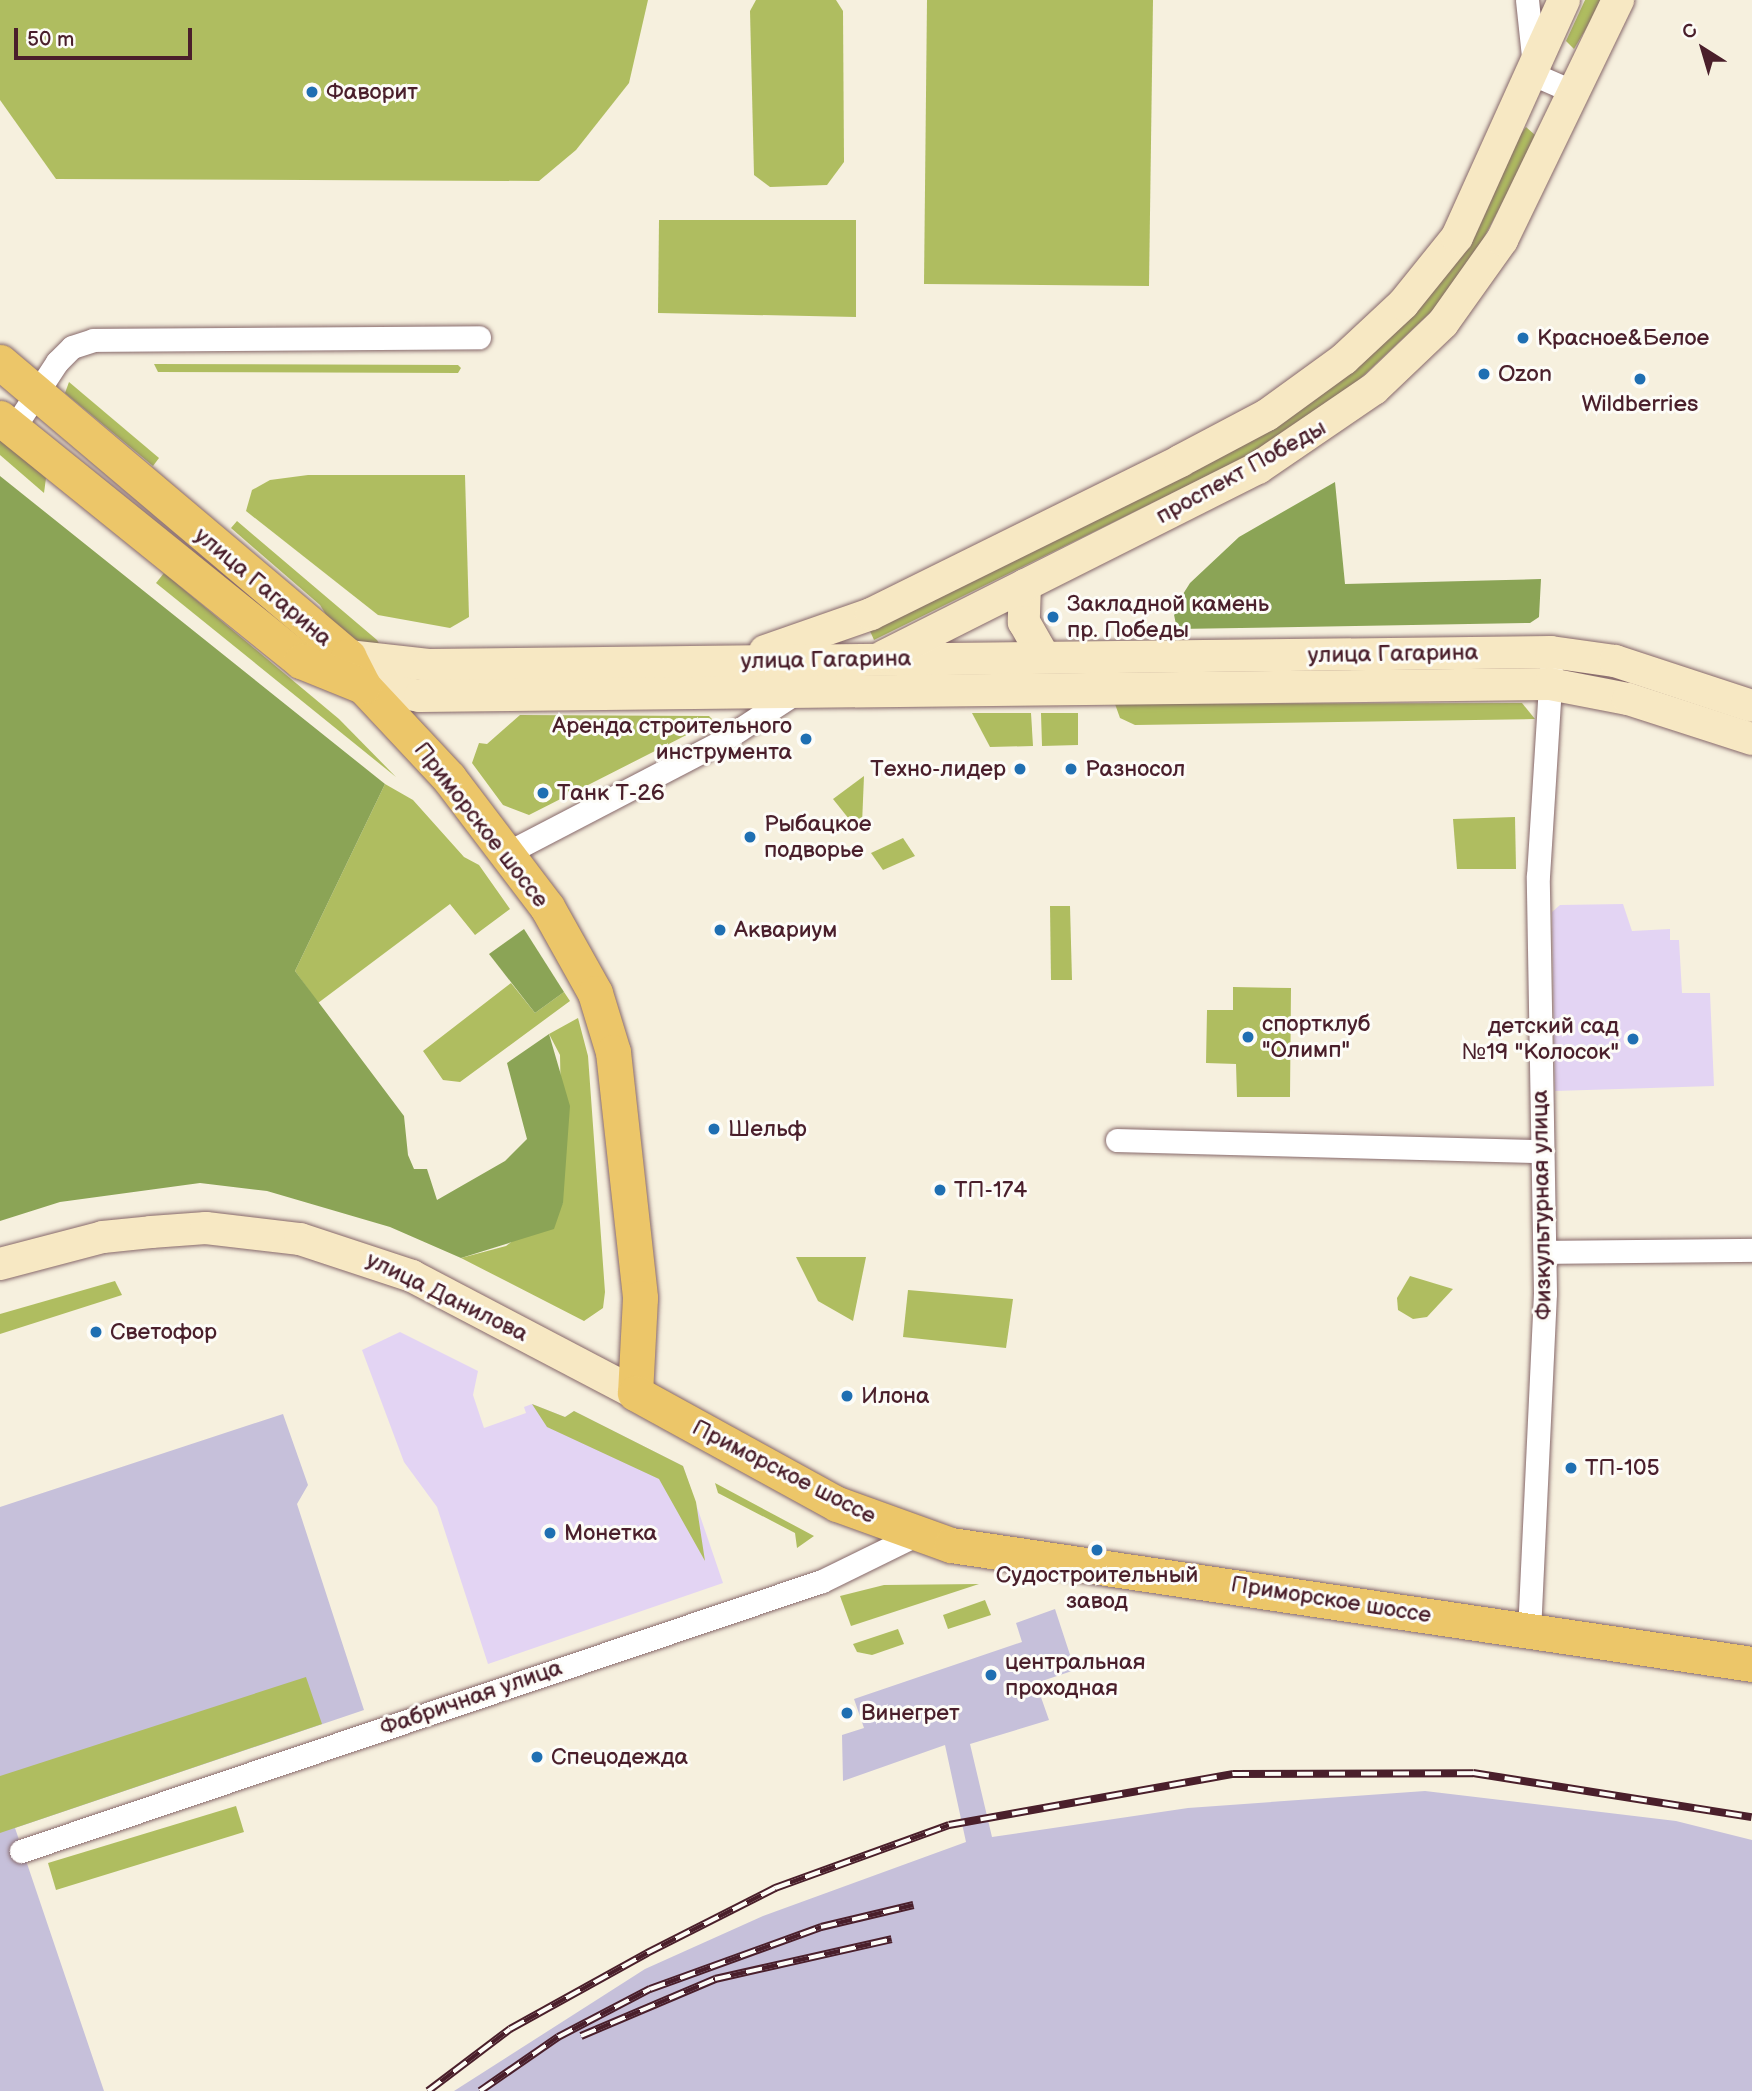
<!DOCTYPE html>
<html>
<head>
<meta charset="utf-8">
<style>
	body { margin:0 }
	#map { position:relative; width:1752px; height:2091px; overflow:hidden; background:#f6f0de; font-family:"Balsamiq Sans",sans-serif }
	div>[style] { position:absolute }
	[style*='--x'] { left:calc(var(--x)*1px); top:calc(var(--y)*1px); width:calc(var(--w)*1px); rotate:calc(var(--a)*1deg) }
	.built>* { inset:0; background:#e3d4f3 }
	.industrial>* { inset:0; background:#c6c0da }
	.green>* { inset:0; background:#afbd60 }
	.forest>* { inset:0; background:#8ba456 }
	.roads { filter:drop-shadow(0 0 2px #86686a) drop-shadow(0 0 2px #86686a) }
	.street>* { height:23px; margin:-11.5px; padding:0 11.5px; transform-origin:11.5px; border-radius:11.5px; background:#fff }
	.secondary>* { height:32px; margin:-16px; padding:0 16px; transform-origin:16px; border-radius:16px; background:#f7e8c3 }
	.primary>* { height:35px; margin:-17.5px; padding:0 17.5px; transform-origin:17.5px; border-radius:17.5px; background:#ecc669 }
	.rail>* { height:8px; margin-top:-4px; transform-origin:0; background:repeating-linear-gradient(90deg,#fdfcf7 0 16px,#4a1f2b 0 32px); box-sizing:border-box; border-block:2px solid #4a1f2b }
	.dots>* { width:19px; height:19px; translate:-50% -50%; box-sizing:border-box; border:4px solid #fdfcf7; border-radius:50% }
	span { translate:-50% -50%; white-space:nowrap; text-align:center; line-height:1.15; -webkit-text-stroke:6px #fdfcf7; paint-order:stroke }
	.poi-label { font-size:23px; color:#4a1f2b }
	.left { translate:0 -50%; text-align:left }
	.right { translate:-100% -50%; text-align:right }
	.street-label { font-size:23px; color:#4a1f2b }
	.north { position:absolute; left:1668px; top:14px; width:70px; height:70px; -webkit-text-stroke:5px #fdfcf7; paint-order:stroke; rotate:323deg; font-size:19px; font-weight:700; line-height:28px; text-align:center; color:#4a1f2b }
	.north::after { content:''; display:block; margin:auto; width:24px; height:32px; background:#4a1f2b; clip-path:polygon(50% 0,100% 100%,50% 72%,0 100%) }
	.scale { position:absolute; left:14px; top:28px; width:178px; height:32px; box-sizing:border-box; border:4px solid #4a1f2b; border-top:0; padding-left:9px; font-size:21px; line-height:24px; white-space:nowrap; color:#4a1f2b; -webkit-text-stroke:5px #fdfcf7; paint-order:stroke }
</style>
</head>
<body>
<div id="map">
	<div class="built">
		<div style="clip-path:polygon(1623px 904px,1632px 931px,1670px 929px,1670px 940px,1679px 940px,1682px 993px,1710px 993px,1714px 1086px,1555px 1091px,1552px 912px,1560px 905px)"></div>
		<div style="clip-path:polygon(400px 1332px,478px 1371px,473px 1395px,484px 1428px,526px 1413px,524px 1407px,532px 1404px,565px 1417px,574px 1411px,683px 1466px,723px 1583px,488px 1664px,437px 1507px,404px 1462px,362px 1350px)"></div>
	</div>
	<div class="industrial">
		<div style="clip-path:polygon(283px 1414px,308px 1485px,297px 1504px,364px 1710px,15px 1828px,104px 2091px,0 2091px,0 1507px)"></div>
		<div style="clip-path:polygon(1055px 1609px,1075px 1670px,1036px 1683px,1049px 1720px,970px 1744px,992px 1837px,1188px 1808px,1425px 1791px,1676px 1821px,1752px 1840px,1752px 2091px,454px 2091px,645px 1969px,763px 1916px,966px 1842px,945px 1745px,843px 1781px,842px 1735px,864px 1728px,854px 1699px,1022px 1642px,1016px 1623px)"></div>
	</div>
	<div class="green">
		<div style="clip-path:polygon(0 0,648px 0,629px 83px,576px 150px,539px 181px,56px 179px,0 100px)"></div>
		<div style="clip-path:polygon(756px 0,836px 0,843px 11px,844px 162px,827px 185px,770px 187px,754px 175px,750px 11px)"></div>
		<div style="clip-path:polygon(927px 0,1153px 0,1149px 286px,924px 284px)"></div>
		<div style="clip-path:polygon(1585px 0,1603px 0,1574px 49px,1566px 41px)"></div>
		<div style="clip-path:polygon(1526px 127px,1535px 135px,1533px 145px,1472px 260px,1435px 308px,1343px 395px,1278px 441px,874px 640px,870px 631px,876px 625px,1332px 383px)"></div>
		<div style="clip-path:polygon(659px 220px,856px 220px,856px 317px,658px 313px)"></div>
		<div style="clip-path:polygon(154px 364px,458px 365px,461px 368px,458px 373px,158px 372px)"></div>
		<div style="clip-path:polygon(69px 382px,159px 458px,153px 466px,65px 393px)"></div>
		<div style="clip-path:polygon(0 439px,46px 478px,44px 493px,0 455px)"></div>
		<div style="clip-path:polygon(308px 475px,465px 475px,469px 617px,450px 628px,378px 615px,246px 511px,252px 490px,270px 480px)"></div>
		<div style="clip-path:polygon(237px 521px,377px 640px,382px 648px,359px 648px,333px 626px,320px 605px,231px 528px)"></div>
		<div style="clip-path:polygon(164px 573px,339px 719px,396px 777px,156px 583px)"></div>
		<div style="clip-path:polygon(1522px 703px,1535px 719px,1135px 725px,1120px 718px,1115px 704px)"></div>
		<div style="clip-path:polygon(972px 713px,1031px 713px,1033px 746px,990px 747px)"></div>
		<div style="clip-path:polygon(1041px 713px,1078px 713px,1078px 745px,1042px 746px)"></div>
		<div style="clip-path:polygon(520px 715px,709px 716px,714px 721px,529px 815px,503px 805px,472px 763px,479px 743px,487px 744px)"></div>
		<div style="clip-path:polygon(864px 776px,862px 824px,853px 824px,833px 799px)"></div>
		<div style="clip-path:polygon(385px 784px,413px 800px,464px 857px,479px 865px,510px 909px,475px 935px,450px 904px,318px 1003px,295px 971px)"></div>
		<div style="clip-path:polygon(1515px 817px,1516px 869px,1457px 869px,1453px 819px)"></div>
		<div style="clip-path:polygon(903px 838px,915px 856px,883px 870px,871px 853px)"></div>
		<div style="clip-path:polygon(1050px 906px,1070px 906px,1072px 980px,1051px 980px)"></div>
		<div style="clip-path:polygon(511px 983px,535px 1013px,564px 992px,570px 1001px,460px 1082px,443px 1080px,423px 1051px)"></div>
		<div style="clip-path:polygon(1233px 987px,1291px 988px,1290px 1097px,1237px 1097px,1236px 1064px,1206px 1063px,1207px 1010px,1233px 1010px)"></div>
		<div style="clip-path:polygon(578px 1018px,588px 1056px,605px 1292px,603px 1308px,584px 1321px,461px 1258px,506px 1246px,563px 1203px,560px 1055px,549px 1034px)"></div>
		<div style="clip-path:polygon(796px 1257px,866px 1257px,853px 1321px,818px 1301px)"></div>
		<div style="clip-path:polygon(1410px 1276px,1453px 1289px,1427px 1317px,1413px 1319px,1398px 1310px,1397px 1298px)"></div>
		<div style="clip-path:polygon(115px 1281px,122px 1295px,0 1334px,0 1314px)"></div>
		<div style="clip-path:polygon(908px 1290px,1013px 1299px,1006px 1348px,903px 1337px)"></div>
		<div style="clip-path:polygon(532px 1404px,565px 1417px,574px 1411px,683px 1466px,696px 1502px,705px 1561px,659px 1479px,547px 1427px)"></div>
		<div style="clip-path:polygon(715px 1483px,814px 1536px,797px 1548px,795px 1533px,718px 1493px)"></div>
		<div style="clip-path:polygon(979px 1584px,851px 1626px,840px 1596px,884px 1585px)"></div>
		<div style="clip-path:polygon(985px 1600px,991px 1615px,948px 1629px,943px 1615px)"></div>
		<div style="clip-path:polygon(898px 1629px,904px 1644px,872px 1655px,857px 1652px,853px 1644px)"></div>
		<div style="clip-path:polygon(306px 1677px,322px 1724px,0 1833px,0 1776px)"></div>
		<div style="clip-path:polygon(236px 1806px,244px 1832px,56px 1890px,48px 1863px)"></div>
	</div>
	<div class="forest">
		<div style="clip-path:polygon(0 476px,385px 784px,295px 971px,404px 1116px,408px 1155px,414px 1169px,427px 1169px,437px 1200px,505px 1161px,527px 1139px,507px 1063px,549px 1034px,570px 1106px,563px 1203px,554px 1229px,461px 1258px,390px 1227px,267px 1191px,200px 1183px,60px 1202px,0 1221px)"></div>
		<div style="clip-path:polygon(1335px 482px,1345px 584px,1541px 579px,1539px 617px,1530px 623px,1177px 629px,1173px 610px,1190px 583px,1239px 537px)"></div>
		<div style="clip-path:polygon(524px 929px,564px 992px,535px 1013px,489px 954px)"></div>
	</div>
	<div class="roads">
		<div class="street">
			<div style="--x:1527;--y:0;--w:75;--a:83.9"></div>
			<div style="--x:1535;--y:75;--w:45;--a:23.7"></div>
			<div style="--x:13;--y:429;--w:80;--a:-56.7"></div>
			<div style="--x:57;--y:362;--w:21;--a:-45"></div>
			<div style="--x:72;--y:347;--w:22;--a:-18"></div>
			<div style="--x:93;--y:340;--w:386;--a:-0.4"></div>
			<div style="--x:509;--y:852;--w:240;--a:-27.5"></div>
			<div style="--x:722;--y:741;--w:90;--a:-33.2"></div>
			<div style="--x:1117;--y:1140;--w:424;--a:1.5"></div>
			<div style="--x:1545;--y:1252;--w:207;--a:-0.6"></div>
			<div style="--x:1529;--y:1632;--w:339;--a:-87.3"></div>
			<div style="--x:1545;--y:1293;--w:417;--a:-91"></div>
			<div style="--x:1538;--y:876;--w:206;--a:-86.4"></div>
			<div style="--x:21;--y:1851;--w:845;--a:-18.63"></div>
			<div style="--x:822;--y:1581;--w:105;--a:-26.1"></div>
		</div>
		<div class="secondary">
			<div style="--x:1025;--y:585;--w:37;--a:92"></div>
			<div style="--x:1024;--y:622;--w:40;--a:60.3"></div>
			<div style="--x:765;--y:651;--w:112;--a:-19.2"></div>
			<div style="--x:871;--y:614;--w:345;--a:-26.3"></div>
			<div style="--x:1180;--y:461;--w:98;--a:-27.9"></div>
			<div style="--x:1267;--y:415;--w:95;--a:-36"></div>
			<div style="--x:1344;--y:359;--w:81;--a:-43"></div>
			<div style="--x:1403;--y:304;--w:86;--a:-51.1"></div>
			<div style="--x:1457;--y:237;--w:260;--a:-65.7"></div>
			<div style="--x:348;--y:656;--w:81;--a:6.3"></div>
			<div style="--x:429;--y:665;--w:1122;--a:-0.66"></div>
			<div style="--x:1551;--y:652;--w:65;--a:8"></div>
			<div style="--x:1615;--y:661;--w:144;--a:18.2"></div>
			<div style="--x:884;--y:656;--w:419;--a:-26.7"></div>
			<div style="--x:1258;--y:468;--w:140;--a:-34.3"></div>
			<div style="--x:1374;--y:389;--w:95;--a:-43.7"></div>
			<div style="--x:1443;--y:323;--w:102;--a:-54.6"></div>
			<div style="--x:1502;--y:240;--w:267;--a:-64.2"></div>
			<div style="--x:363;--y:686;--w:58;--a:10"></div>
			<div style="--x:420;--y:696;--w:1130;--a:-0.61"></div>
			<div style="--x:1550;--y:684;--w:79;--a:10.9"></div>
			<div style="--x:1628;--y:699;--w:130;--a:17.9"></div>
			<div style="--x:0;--y:1264;--w:106;--a:-14.7"></div>
			<div style="--x:103;--y:1237;--w:48;--a:-5.9"></div>
			<div style="--x:151;--y:1232;--w:55;--a:-4.2"></div>
			<div style="--x:206;--y:1228;--w:95;--a:6.7"></div>
			<div style="--x:300;--y:1239;--w:118;--a:18.3"></div>
			<div style="--x:412;--y:1276;--w:252;--a:27.7"></div>
		</div>
		<div class="primary">
			<div style="--x:0;--y:362;--w:456;--a:40.2"></div>
			<div style="--x:348;--y:656;--w:34;--a:63"></div>
			<div style="--x:363;--y:686;--w:126;--a:46.9"></div>
			<div style="--x:449;--y:778;--w:162;--a:52.8"></div>
			<div style="--x:547;--y:907;--w:98;--a:60.8"></div>
			<div style="--x:595;--y:993;--w:62;--a:73"></div>
			<div style="--x:613;--y:1052;--w:247;--a:83.7"></div>
			<div style="--x:640;--y:1298;--w:95;--a:93"></div>
			<div style="--x:635;--y:1393;--w:230;--a:28.8"></div>
			<div style="--x:837;--y:1504;--w:121;--a:19.8"></div>
			<div style="--x:951;--y:1545;--w:810;--a:8.45"></div>
			<div style="--x:0;--y:418;--w:387;--a:38.9"></div>
			<div style="--x:301;--y:661;--w:67;--a:22"></div>
		</div>
	</div>
	<div class="rail">
		<div style="--x:581;--y:2036;--w:146;--a:-23"></div>
		<div style="--x:715;--y:1979;--w:181;--a:-12.7"></div>
		<div style="--x:428;--y:2091;--w:103;--a:-37.1"></div>
		<div style="--x:510;--y:2029;--w:157;--a:-29"></div>
		<div style="--x:647;--y:1953;--w:144;--a:-26.9"></div>
		<div style="--x:775;--y:1888;--w:185;--a:-19.9"></div>
		<div style="--x:949;--y:1825;--w:289;--a:-10.2"></div>
		<div style="--x:1233;--y:1774;--w:240;--a:-0.2"></div>
		<div style="--x:1473;--y:1773;--w:282;--a:9"></div>
		<div style="--x:480;--y:2091;--w:95;--a:-34.7"></div>
		<div style="--x:558;--y:2037;--w:104;--a:-27.6"></div>
		<div style="--x:650;--y:1989;--w:182;--a:-19.9"></div>
		<div style="--x:821;--y:1927;--w:95;--a:-13.4"></div>
	</div>
	<div class="dots">
		<div style="left:312px;top:92px;background:#1f6fb2"></div>
		<div style="left:1523px;top:338px;background:#1f6fb2"></div>
		<div style="left:1484px;top:374px;background:#1f6fb2"></div>
		<div style="left:1640px;top:379px;background:#1f6fb2"></div>
		<div style="left:1053px;top:617px;background:#1f6fb2"></div>
		<div style="left:806px;top:739px;background:#1f6fb2"></div>
		<div style="left:1020px;top:769px;background:#1f6fb2"></div>
		<div style="left:1071px;top:769px;background:#1f6fb2"></div>
		<div style="left:543px;top:793px;background:#1f6fb2"></div>
		<div style="left:750px;top:837px;background:#1f6fb2"></div>
		<div style="left:720px;top:930px;background:#1f6fb2"></div>
		<div style="left:1248px;top:1037px;background:#1f6fb2"></div>
		<div style="left:1633px;top:1039px;background:#1f6fb2"></div>
		<div style="left:714px;top:1129px;background:#1f6fb2"></div>
		<div style="left:940px;top:1190px;background:#1f6fb2"></div>
		<div style="left:96px;top:1332px;background:#1f6fb2"></div>
		<div style="left:847px;top:1396px;background:#1f6fb2"></div>
		<div style="left:1571px;top:1468px;background:#1f6fb2"></div>
		<div style="left:550px;top:1533px;background:#1f6fb2"></div>
		<div style="left:1097px;top:1550px;background:#1f6fb2"></div>
		<div style="left:991px;top:1675px;background:#1f6fb2"></div>
		<div style="left:847px;top:1713px;background:#1f6fb2"></div>
		<div style="left:537px;top:1757px;background:#1f6fb2"></div>
	</div>
	<div class="poi-label">
		<span class="left" style="left:326px;top:92px">Фаворит</span>
		<span class="left" style="left:1537px;top:338px">Красное&amp;Белое</span>
		<span class="left" style="left:1498px;top:374px">Ozon</span>
		<span style="left:1640px;top:404px">Wildberries</span>
		<span class="left" style="left:1067px;top:617px">Закладной камень<br>пр. Победы</span>
		<span class="right" style="left:792px;top:739px">Аренда строительного<br>инструмента</span>
		<span class="right" style="left:1006px;top:769px">Техно-лидер</span>
		<span class="left" style="left:1085px;top:769px">Разносол</span>
		<span class="left" style="left:557px;top:793px">Танк Т-26</span>
		<span class="left" style="left:764px;top:837px">Рыбацкое<br>подворье</span>
		<span class="left" style="left:734px;top:930px">Аквариум</span>
		<span class="left" style="left:1262px;top:1037px">спортклуб<br>"Олимп"</span>
		<span class="right" style="left:1619px;top:1039px">детский сад<br>№19 "Колосок"</span>
		<span class="left" style="left:728px;top:1129px">Шельф</span>
		<span class="left" style="left:954px;top:1190px">ТП-174</span>
		<span class="left" style="left:110px;top:1332px">Светофор</span>
		<span class="left" style="left:861px;top:1396px">Илона</span>
		<span class="left" style="left:1585px;top:1468px">ТП-105</span>
		<span class="left" style="left:564px;top:1533px">Монетка</span>
		<span style="left:1097px;top:1588px">Судостроительный<br>завод</span>
		<span class="left" style="left:1005px;top:1675px">центральная<br>проходная</span>
		<span class="left" style="left:861px;top:1713px">Винегрет</span>
		<span class="left" style="left:551px;top:1757px">Спецодежда</span>
	</div>
	<div class="street-label">
		<span style="left:1241px;top:472px;rotate:-29deg">проспект Победы</span>
		<span style="left:263px;top:587px;rotate:40deg">улица Гагарина</span>
		<span style="left:1393px;top:654px;rotate:-1deg">улица Гагарина</span>
		<span style="left:826px;top:660px;rotate:-1deg">улица Гагарина</span>
		<span style="left:481px;top:825px;rotate:52deg">Приморское шоссе</span>
		<span style="left:1542px;top:1205px;rotate:-91deg">Физкультурная улица</span>
		<span style="left:447px;top:1297px;rotate:26deg">улица Данилова</span>
		<span style="left:784px;top:1472px;rotate:27deg">Приморское шоссе</span>
		<span style="left:1331px;top:1600px;rotate:9deg">Приморское шоссе</span>
		<span style="left:471px;top:1698px;rotate:-19deg">Фабричная улица</span>
	</div>
	<div class="north">С</div>
	<div class="scale">50 m</div>
</div>
</body>
</html>
